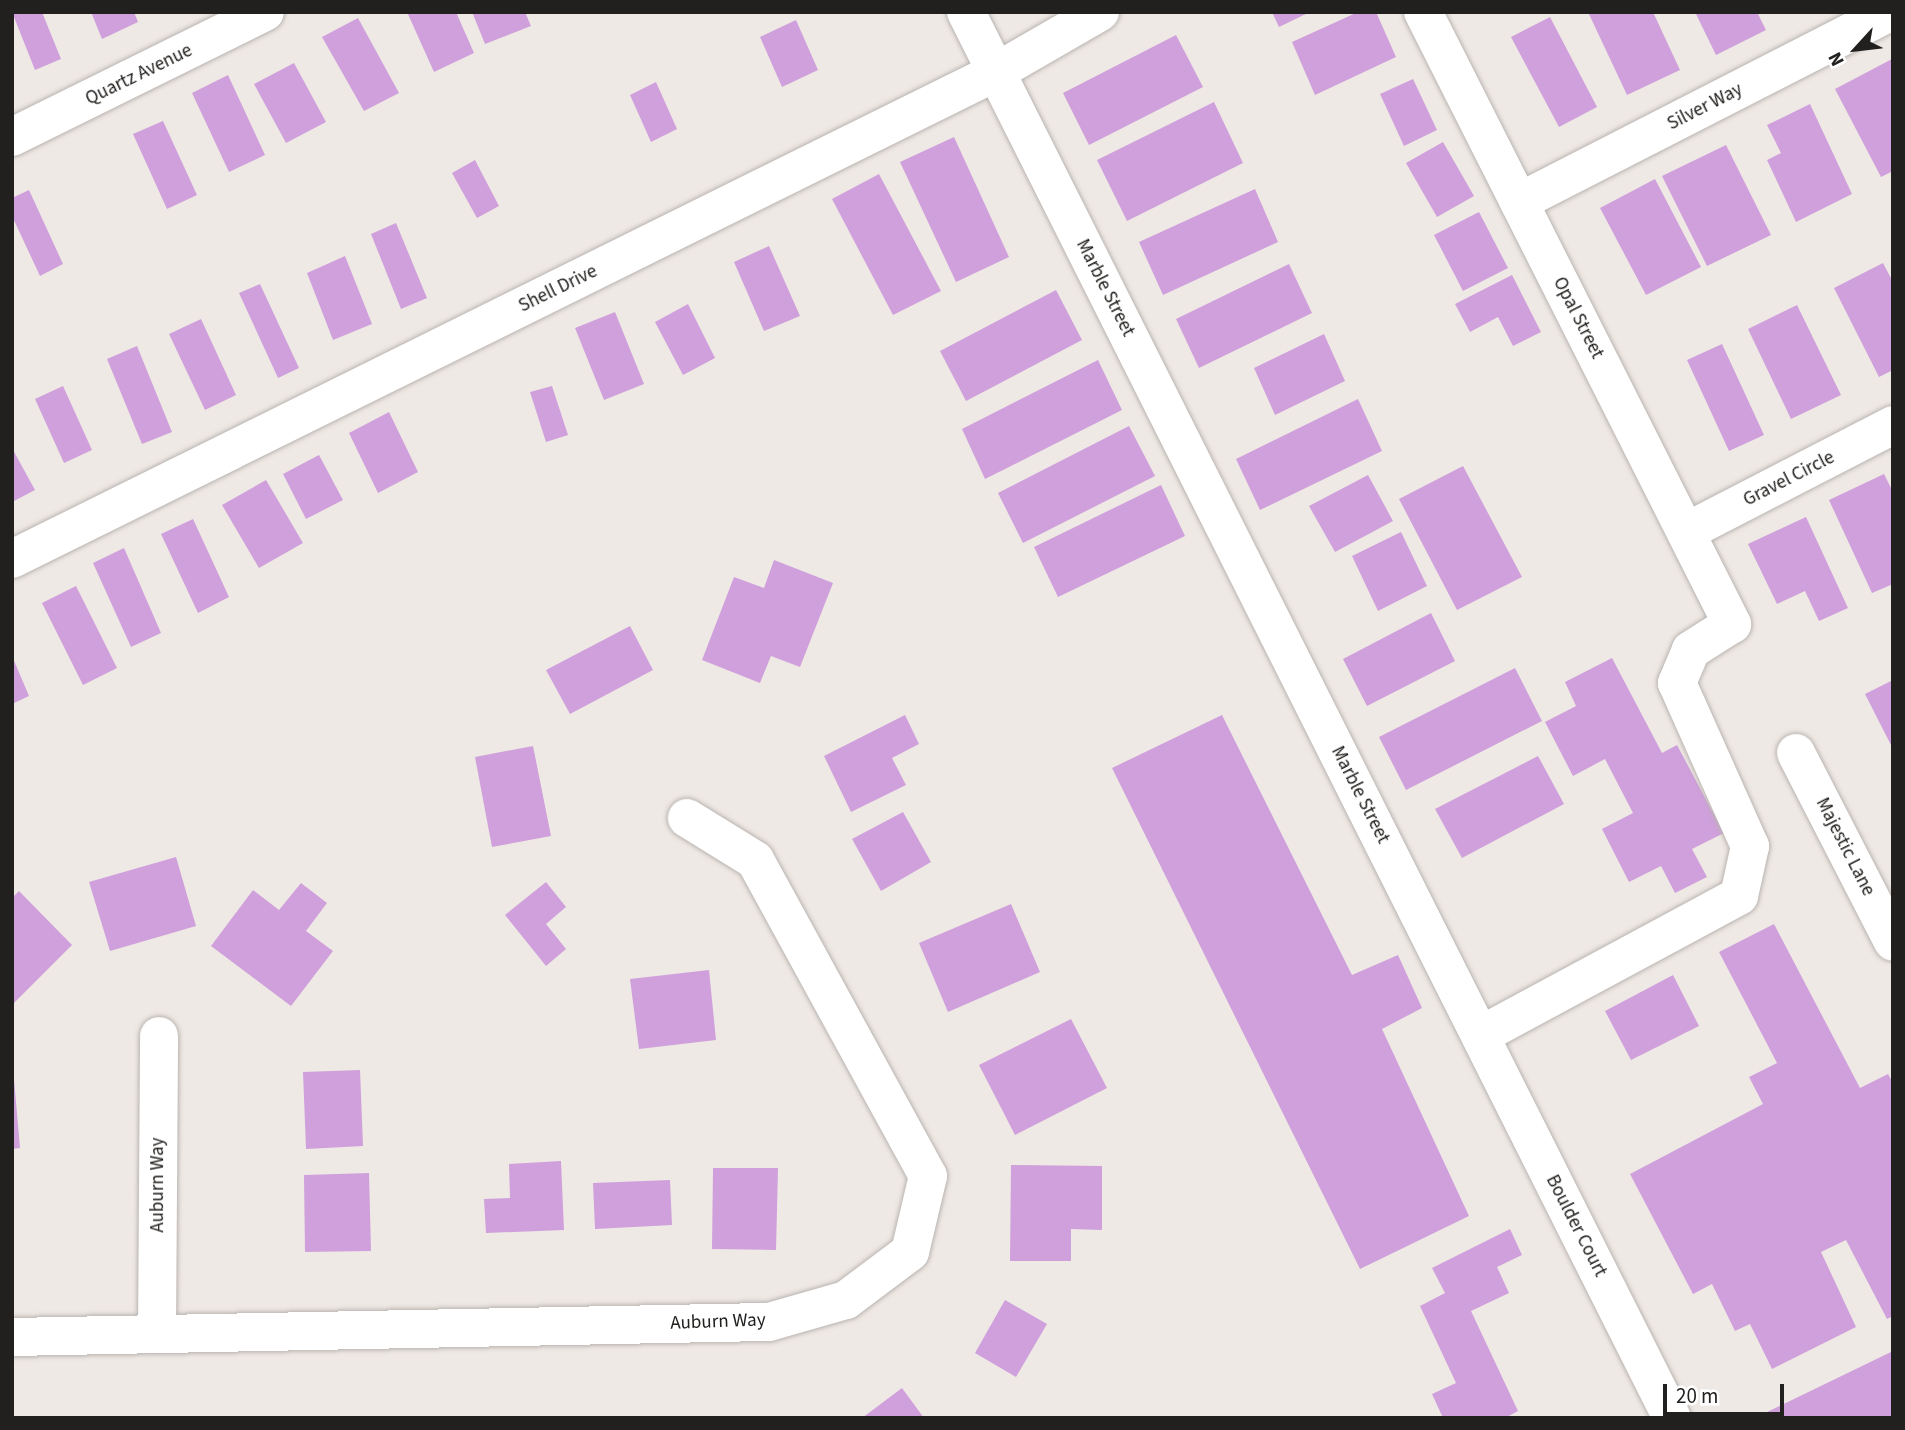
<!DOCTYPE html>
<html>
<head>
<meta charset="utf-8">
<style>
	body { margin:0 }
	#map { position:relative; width:1905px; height:1430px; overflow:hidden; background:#efe9e5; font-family:"Source Sans 3",sans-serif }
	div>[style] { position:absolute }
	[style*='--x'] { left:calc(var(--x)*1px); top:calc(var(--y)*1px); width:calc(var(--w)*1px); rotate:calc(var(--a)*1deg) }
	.building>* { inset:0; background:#cfa0db }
	.roads { filter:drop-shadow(0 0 2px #bab4b0) drop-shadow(0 0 2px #bab4b0) }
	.minor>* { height:38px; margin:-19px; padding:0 19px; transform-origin:19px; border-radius:19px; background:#fff }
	span { translate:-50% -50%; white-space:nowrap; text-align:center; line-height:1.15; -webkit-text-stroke:5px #fff; paint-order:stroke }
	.street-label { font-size:19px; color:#22201e }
	.frame { position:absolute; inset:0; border:14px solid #22201e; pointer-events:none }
	.north { position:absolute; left:1821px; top:14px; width:70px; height:70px; -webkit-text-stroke:5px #fff; paint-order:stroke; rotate:243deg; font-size:19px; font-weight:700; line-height:28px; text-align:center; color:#22201e }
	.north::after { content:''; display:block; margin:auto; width:24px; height:32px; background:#22201e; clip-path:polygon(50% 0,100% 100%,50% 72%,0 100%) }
	.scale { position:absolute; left:1663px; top:1384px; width:121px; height:32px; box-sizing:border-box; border:4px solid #22201e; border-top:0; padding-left:9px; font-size:21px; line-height:24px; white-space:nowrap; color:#22201e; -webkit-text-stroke:5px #fff; paint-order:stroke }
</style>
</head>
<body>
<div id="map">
	<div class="building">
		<div style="clip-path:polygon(12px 12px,42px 12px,61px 59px,35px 70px)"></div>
		<div style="clip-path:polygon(91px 12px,134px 12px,138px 22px,102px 39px)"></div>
		<div style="clip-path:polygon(407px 12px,456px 12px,474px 53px,434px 72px)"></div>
		<div style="clip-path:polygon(472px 12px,525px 12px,531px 26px,485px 44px)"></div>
		<div style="clip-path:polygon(1272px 12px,1310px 12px,1279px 27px)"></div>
		<div style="clip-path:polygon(1358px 12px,1376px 12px,1396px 57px,1315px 95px,1292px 42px)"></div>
		<div style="clip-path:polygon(1588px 12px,1653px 12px,1680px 70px,1627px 95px)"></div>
		<div style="clip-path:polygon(1695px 12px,1757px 12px,1766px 30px,1716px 55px)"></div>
		<div style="clip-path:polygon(1550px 17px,1597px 107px,1559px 127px,1511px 37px)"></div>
		<div style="clip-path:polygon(358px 18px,399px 93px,364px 111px,322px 37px)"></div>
		<div style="clip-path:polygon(796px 20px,818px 70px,782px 87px,760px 37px)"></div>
		<div style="clip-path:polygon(1176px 35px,1203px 87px,1089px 145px,1063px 93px)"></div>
		<div style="clip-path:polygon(1892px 59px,1893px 171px,1881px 177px,1835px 89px)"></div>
		<div style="clip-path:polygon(294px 63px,326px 122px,286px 143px,254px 84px)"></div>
		<div style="clip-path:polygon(228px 75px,265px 155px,229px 172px,192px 93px)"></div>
		<div style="clip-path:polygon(1413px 79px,1437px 130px,1404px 146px,1380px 94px)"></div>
		<div style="clip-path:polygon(656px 82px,677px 129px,651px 142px,630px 95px)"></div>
		<div style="clip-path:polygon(1214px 102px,1243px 163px,1127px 221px,1097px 160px)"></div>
		<div style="clip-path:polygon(1810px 104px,1852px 194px,1796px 222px,1767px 160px,1781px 153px,1767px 125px)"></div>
		<div style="clip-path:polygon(163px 121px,197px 195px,167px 209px,133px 134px)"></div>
		<div style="clip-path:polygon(954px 137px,1009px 257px,956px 282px,900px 162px)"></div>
		<div style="clip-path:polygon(1443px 142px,1474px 196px,1437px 217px,1406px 163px)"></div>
		<div style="clip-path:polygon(1726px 145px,1771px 235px,1707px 266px,1662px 176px)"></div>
		<div style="clip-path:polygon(475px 160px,499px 206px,477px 218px,452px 173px)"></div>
		<div style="clip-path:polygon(879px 174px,941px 291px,893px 315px,832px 199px)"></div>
		<div style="clip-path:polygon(1655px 179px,1701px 267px,1646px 295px,1600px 208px)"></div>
		<div style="clip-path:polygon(1255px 189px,1278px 242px,1163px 295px,1139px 242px)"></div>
		<div style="clip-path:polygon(29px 190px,63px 264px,40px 276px,12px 216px,12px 198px)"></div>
		<div style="clip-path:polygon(1479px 212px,1508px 268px,1463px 291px,1434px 235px)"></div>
		<div style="clip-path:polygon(396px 223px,427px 298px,401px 309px,371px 234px)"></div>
		<div style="clip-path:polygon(769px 246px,800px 316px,764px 331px,734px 262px)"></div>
		<div style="clip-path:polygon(345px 256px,372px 324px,333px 340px,307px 273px)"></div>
		<div style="clip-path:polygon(1883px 263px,1893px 282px,1893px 370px,1879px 377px,1834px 288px)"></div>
		<div style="clip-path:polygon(1289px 264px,1312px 313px,1199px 368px,1176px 319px)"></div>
		<div style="clip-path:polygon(1512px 275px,1541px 332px,1513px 346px,1498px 317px,1470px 332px,1455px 304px)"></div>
		<div style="clip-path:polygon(260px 284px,299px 368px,278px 378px,239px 293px)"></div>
		<div style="clip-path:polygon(1056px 290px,1082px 340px,966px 401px,940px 351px)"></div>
		<div style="clip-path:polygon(688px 304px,715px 358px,683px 375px,655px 322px)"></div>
		<div style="clip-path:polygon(1797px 305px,1841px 395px,1791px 419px,1748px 329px)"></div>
		<div style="clip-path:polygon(615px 312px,644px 384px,604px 400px,575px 328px)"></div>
		<div style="clip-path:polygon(201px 319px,236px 395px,205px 410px,169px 334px)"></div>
		<div style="clip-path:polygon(1324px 334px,1345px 381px,1275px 415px,1254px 368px)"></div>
		<div style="clip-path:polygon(1722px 344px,1764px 435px,1729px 451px,1687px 360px)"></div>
		<div style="clip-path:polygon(137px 346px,172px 432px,142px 444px,107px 359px)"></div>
		<div style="clip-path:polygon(1098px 360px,1122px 410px,985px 479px,962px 429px)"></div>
		<div style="clip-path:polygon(63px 386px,92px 450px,64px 463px,35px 399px)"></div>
		<div style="clip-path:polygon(552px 386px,568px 435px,546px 442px,530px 392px)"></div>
		<div style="clip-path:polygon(1358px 399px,1382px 451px,1260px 510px,1236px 459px)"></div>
		<div style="clip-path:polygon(389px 412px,418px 472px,378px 493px,349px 433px)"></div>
		<div style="clip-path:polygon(1129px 426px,1155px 476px,1023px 543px,998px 493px)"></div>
		<div style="clip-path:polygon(12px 448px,35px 490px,12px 502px)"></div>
		<div style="clip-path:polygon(319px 455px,343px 500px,306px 519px,283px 474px)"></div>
		<div style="clip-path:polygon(1463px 466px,1522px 577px,1457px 610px,1399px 499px)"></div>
		<div style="clip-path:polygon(1884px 474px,1893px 492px,1893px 584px,1872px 593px,1829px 500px)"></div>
		<div style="clip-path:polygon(1368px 475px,1393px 521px,1335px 552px,1309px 506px)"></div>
		<div style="clip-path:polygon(266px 480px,303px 543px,259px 568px,222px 505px)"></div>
		<div style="clip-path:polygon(1161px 485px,1185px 536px,1058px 597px,1034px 547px)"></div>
		<div style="clip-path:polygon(1806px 517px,1848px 608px,1819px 621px,1805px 591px,1777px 604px,1748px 544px)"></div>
		<div style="clip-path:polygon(193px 519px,229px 597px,198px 613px,161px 534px)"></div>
		<div style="clip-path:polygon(1401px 532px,1427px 586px,1378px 611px,1352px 556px)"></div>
		<div style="clip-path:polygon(124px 548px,161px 633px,131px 647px,93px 563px)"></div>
		<div style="clip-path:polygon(774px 560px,833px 583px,800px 667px,771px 656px,760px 683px,702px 660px,734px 577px,764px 588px)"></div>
		<div style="clip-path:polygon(76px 586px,117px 668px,83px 685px,42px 603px)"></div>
		<div style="clip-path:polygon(1431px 613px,1455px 661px,1367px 706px,1343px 659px)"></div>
		<div style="clip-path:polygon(630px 626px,653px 670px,570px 714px,546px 670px)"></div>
		<div style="clip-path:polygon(12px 656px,29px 696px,12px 704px)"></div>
		<div style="clip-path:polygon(1612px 658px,1662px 753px,1677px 745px,1724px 833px,1692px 849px,1707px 877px,1675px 893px,1661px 866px,1629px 882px,1602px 829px,1633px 813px,1605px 759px,1573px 776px,1545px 722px,1576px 706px,1565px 682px)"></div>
		<div style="clip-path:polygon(1515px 668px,1542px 721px,1406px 790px,1379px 737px)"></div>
		<div style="clip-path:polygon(1893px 680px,1893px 749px,1865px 694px)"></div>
		<div style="clip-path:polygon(905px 715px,919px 744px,892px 758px,906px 785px,851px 812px,824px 756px)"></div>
		<div style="clip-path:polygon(1222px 715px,1352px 975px,1398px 955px,1422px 1008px,1382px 1029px,1469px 1216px,1360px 1269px,1112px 768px)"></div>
		<div style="clip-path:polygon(533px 746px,551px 836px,492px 847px,475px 757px)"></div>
		<div style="clip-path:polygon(1538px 756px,1564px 804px,1462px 858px,1435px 809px)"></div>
		<div style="clip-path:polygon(903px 812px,931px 862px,881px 891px,852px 839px)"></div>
		<div style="clip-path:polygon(176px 857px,196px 926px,110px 951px,89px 882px)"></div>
		<div style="clip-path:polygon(546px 882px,566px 907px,546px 924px,566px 949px,546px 966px,505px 915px)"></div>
		<div style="clip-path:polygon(301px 883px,327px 903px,306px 931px,333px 951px,291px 1006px,211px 946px,253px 890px,279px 910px)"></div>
		<div style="clip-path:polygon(19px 891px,72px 945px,12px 1005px,12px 898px)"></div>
		<div style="clip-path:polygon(1011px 904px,1040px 972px,948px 1012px,919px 943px)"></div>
		<div style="clip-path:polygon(1774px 924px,1860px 1088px,1888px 1074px,1893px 1083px,1893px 1316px,1887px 1319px,1846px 1240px,1821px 1252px,1856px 1327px,1772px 1369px,1750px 1324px,1735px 1331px,1712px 1284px,1693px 1294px,1630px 1174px,1763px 1104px,1749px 1077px,1777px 1063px,1719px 952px)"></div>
		<div style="clip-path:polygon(709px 970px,716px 1040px,639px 1049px,630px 979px)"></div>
		<div style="clip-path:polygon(1673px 975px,1699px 1026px,1631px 1060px,1605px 1011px)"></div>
		<div style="clip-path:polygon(1071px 1019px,1107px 1088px,1015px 1135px,979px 1065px)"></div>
		<div style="clip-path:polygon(12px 1056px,20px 1148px,12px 1149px)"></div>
		<div style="clip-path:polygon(360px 1070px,363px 1146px,306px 1149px,303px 1072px)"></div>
		<div style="clip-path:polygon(561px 1161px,564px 1230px,486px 1233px,484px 1199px,510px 1198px,509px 1164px)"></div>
		<div style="clip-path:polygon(1011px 1165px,1102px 1166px,1102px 1230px,1071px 1229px,1071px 1261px,1010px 1261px)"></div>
		<div style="clip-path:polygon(713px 1168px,778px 1168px,776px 1250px,712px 1249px)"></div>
		<div style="clip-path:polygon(369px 1173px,371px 1251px,305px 1252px,304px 1175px)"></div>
		<div style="clip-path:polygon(670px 1180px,672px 1225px,595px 1229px,593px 1183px)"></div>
		<div style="clip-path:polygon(1510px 1229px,1522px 1255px,1497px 1267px,1509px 1293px,1471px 1311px,1518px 1411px,1505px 1418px,1443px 1418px,1432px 1394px,1456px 1383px,1420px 1306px,1445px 1293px,1432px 1268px)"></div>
		<div style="clip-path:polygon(1005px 1300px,1047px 1324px,1016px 1377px,975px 1353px)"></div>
		<div style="clip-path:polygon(1893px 1351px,1893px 1418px,1765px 1418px,1763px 1414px)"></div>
		<div style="clip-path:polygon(902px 1388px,924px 1418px,862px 1418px)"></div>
	</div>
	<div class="roads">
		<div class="minor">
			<div style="--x:966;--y:12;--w:1573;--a:63.34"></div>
			<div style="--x:1423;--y:12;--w:686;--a:63.21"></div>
			<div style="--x:1732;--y:624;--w:49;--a:147.6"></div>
			<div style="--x:1691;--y:650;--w:36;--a:113"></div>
			<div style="--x:1677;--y:683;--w:179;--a:65.9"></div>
			<div style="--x:1750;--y:846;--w:51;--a:102.4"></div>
			<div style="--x:1739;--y:896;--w:293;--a:151.7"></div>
			<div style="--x:12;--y:137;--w:282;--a:-26.3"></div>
			<div style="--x:1519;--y:202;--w:418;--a:-27.1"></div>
			<div style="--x:1686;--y:532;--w:233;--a:-27.3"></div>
			<div style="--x:12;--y:559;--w:1098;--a:-26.33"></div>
			<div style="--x:996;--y:72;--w:120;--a:-30"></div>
			<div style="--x:1796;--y:753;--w:212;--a:62.8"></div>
			<div style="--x:157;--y:1334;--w:298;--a:-89.6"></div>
			<div style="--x:12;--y:1337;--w:757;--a:-1.14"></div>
			<div style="--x:769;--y:1322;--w:80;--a:-15.9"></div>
			<div style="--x:846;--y:1300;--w:80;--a:-36.9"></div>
			<div style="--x:910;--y:1252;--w:78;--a:-76.7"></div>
			<div style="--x:928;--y:1176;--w:360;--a:-118.7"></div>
			<div style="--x:755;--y:860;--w:80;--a:-148.3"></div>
		</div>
	</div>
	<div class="street-label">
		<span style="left:139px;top:75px;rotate:-26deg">Quartz Avenue</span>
		<span style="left:1705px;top:107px;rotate:-27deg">Silver Way</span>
		<span style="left:1105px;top:288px;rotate:63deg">Marble Street</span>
		<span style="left:558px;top:289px;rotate:-26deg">Shell Drive</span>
		<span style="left:1578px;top:318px;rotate:63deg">Opal Street</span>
		<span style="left:1789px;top:479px;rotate:-27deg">Gravel Circle</span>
		<span style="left:1360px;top:795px;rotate:63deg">Marble Street</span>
		<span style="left:1845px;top:847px;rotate:63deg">Majestic Lane</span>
		<span style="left:158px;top:1185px;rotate:-90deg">Auburn Way</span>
		<span style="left:1576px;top:1226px;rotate:63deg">Boulder Court</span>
		<span style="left:718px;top:1322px;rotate:-2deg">Auburn Way</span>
	</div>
	<div class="frame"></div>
	<div class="north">N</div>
	<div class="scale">20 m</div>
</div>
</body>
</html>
